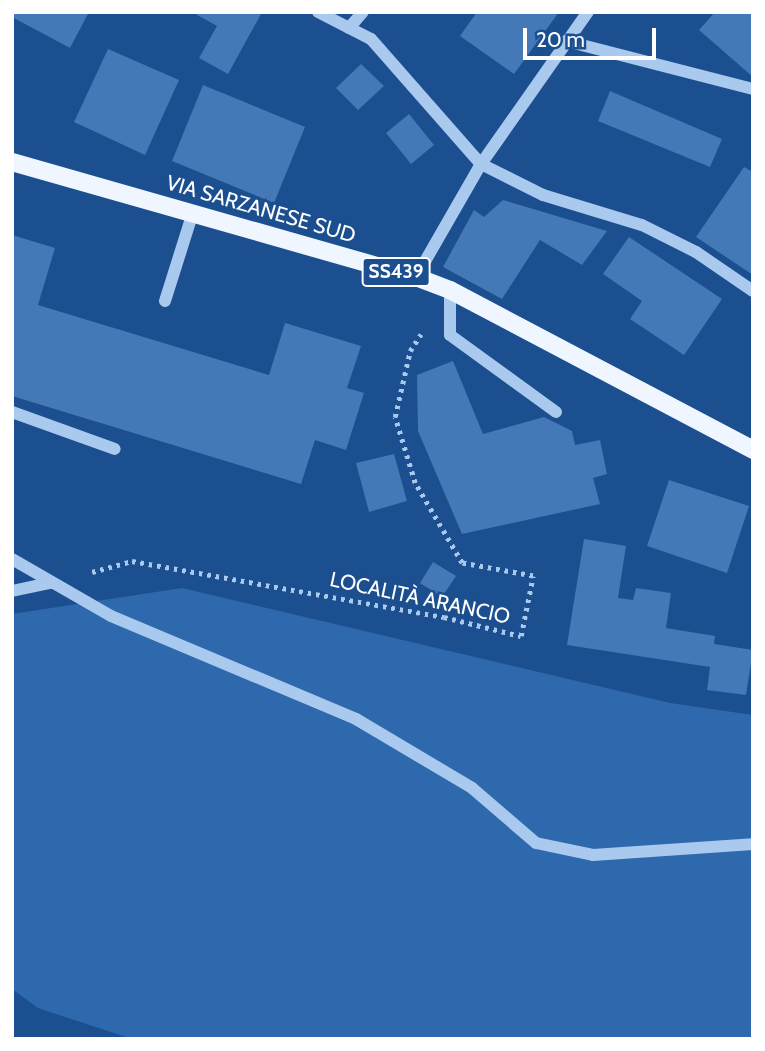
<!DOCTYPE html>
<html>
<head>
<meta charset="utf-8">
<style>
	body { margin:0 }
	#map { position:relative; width:765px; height:1051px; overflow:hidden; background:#1b4f8f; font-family:Cabin,sans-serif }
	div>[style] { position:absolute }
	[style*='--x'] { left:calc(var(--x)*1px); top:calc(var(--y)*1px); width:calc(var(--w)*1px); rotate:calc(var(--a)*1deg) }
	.green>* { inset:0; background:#2e69ad }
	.building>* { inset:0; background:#4478b7 }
	.path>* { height:4.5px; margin-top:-2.25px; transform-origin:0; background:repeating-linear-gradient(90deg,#a9c9ee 0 3.5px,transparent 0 8.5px) }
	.minor>* { height:12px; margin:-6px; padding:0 6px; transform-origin:6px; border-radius:6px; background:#a9c9ee }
	.major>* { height:18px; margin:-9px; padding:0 9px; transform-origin:9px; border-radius:9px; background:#f0f6ff }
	span { translate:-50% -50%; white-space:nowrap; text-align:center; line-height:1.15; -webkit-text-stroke:5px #1b4f8f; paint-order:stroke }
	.shield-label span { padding:2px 5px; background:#1b4f8f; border:2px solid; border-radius:5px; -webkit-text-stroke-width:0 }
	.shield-label { font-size:19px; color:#fff; font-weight:700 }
	.street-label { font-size:21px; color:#fff }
	.frame { position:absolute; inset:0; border:14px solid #fff; pointer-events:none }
	.scale { position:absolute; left:523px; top:28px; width:133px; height:32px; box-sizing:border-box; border:4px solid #fff; border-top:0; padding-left:9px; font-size:21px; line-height:24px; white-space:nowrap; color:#fff; -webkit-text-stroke:5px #1b4f8f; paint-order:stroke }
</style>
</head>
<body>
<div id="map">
	<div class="green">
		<div style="clip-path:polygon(182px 588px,670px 703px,753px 715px,753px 1039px,132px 1039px,38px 1008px,12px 989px,12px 614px)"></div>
	</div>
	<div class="building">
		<div style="clip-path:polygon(12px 12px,89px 12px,70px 48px,12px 17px)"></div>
		<div style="clip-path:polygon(192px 12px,261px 14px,228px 74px,199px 58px,217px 26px)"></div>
		<div style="clip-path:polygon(477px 12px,559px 12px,514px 74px,460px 36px)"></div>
		<div style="clip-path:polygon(715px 12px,753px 12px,753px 77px,699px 30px)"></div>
		<div style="clip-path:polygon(108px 49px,179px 80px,145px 155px,74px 122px)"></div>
		<div style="clip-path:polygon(361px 64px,384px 86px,358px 110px,336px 88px)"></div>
		<div style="clip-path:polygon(203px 85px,305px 127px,274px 203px,172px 161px)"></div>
		<div style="clip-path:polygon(610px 91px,722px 139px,710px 167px,598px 121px)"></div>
		<div style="clip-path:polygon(409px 114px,434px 145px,411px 164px,386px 133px)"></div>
		<div style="clip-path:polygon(744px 167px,753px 172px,753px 275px,696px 237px)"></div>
		<div style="clip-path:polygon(503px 200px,607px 231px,582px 265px,540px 240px,502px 299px,443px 267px,474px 210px,484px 217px)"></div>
		<div style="clip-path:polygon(12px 235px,55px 248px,38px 305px,269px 375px,285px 323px,361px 346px,347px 388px,364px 393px,346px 450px,315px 440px,301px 484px,12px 396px)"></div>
		<div style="clip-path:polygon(629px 237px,722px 299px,684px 355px,630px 319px,642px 301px,603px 274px)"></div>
		<div style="clip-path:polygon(453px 361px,483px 434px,544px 417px,572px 431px,575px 445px,600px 440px,607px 474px,593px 478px,600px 504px,462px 534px,418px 431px,417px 375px)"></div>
		<div style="clip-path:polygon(394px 454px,407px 501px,369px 512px,356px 463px)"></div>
		<div style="clip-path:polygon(669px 480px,749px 506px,727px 573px,647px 546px)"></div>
		<div style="clip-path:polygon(584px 539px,626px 546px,618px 598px,633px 600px,636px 588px,671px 593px,666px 628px,715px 636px,714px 644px,753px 650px,746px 695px,707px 690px,710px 667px,567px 645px)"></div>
		<div style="clip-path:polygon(433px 562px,456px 576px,442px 597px,420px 583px)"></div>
	</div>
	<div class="path">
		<div style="--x:92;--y:572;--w:41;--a:-15.4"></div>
		<div style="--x:132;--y:561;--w:317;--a:10.2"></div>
		<div style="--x:444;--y:617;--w:79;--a:13.9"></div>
		<div style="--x:521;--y:636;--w:61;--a:-78.7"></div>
		<div style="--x:533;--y:576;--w:72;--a:-169.6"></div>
		<div style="--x:462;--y:563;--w:93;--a:-120.4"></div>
		<div style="--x:415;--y:483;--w:69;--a:-106.9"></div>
		<div style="--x:395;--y:417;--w:68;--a:-77.2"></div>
		<div style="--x:410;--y:351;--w:20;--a:-57"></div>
	</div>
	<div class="minor">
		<div style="--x:318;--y:12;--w:59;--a:27"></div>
		<div style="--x:371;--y:39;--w:167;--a:48.7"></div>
		<div style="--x:481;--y:164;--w:69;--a:26.6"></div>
		<div style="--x:543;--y:195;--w:103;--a:16.9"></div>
		<div style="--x:642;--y:225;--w:60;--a:26.6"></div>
		<div style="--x:696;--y:252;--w:69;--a:34.4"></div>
		<div style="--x:349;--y:28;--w:21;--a:-49"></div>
		<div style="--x:566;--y:41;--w:193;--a:14.4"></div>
		<div style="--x:416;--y:277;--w:130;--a:-60.1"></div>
		<div style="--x:481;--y:164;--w:186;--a:-54.9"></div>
		<div style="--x:450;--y:290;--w:45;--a:90"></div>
		<div style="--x:450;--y:335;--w:131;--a:36"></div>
		<div style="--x:165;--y:301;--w:93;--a:-72.5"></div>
		<div style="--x:12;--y:412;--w:109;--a:19.8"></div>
		<div style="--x:12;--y:559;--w:114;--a:29.9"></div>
		<div style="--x:111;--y:616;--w:266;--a:22.8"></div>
		<div style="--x:356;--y:719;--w:135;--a:30.7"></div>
		<div style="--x:472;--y:788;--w:84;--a:40.7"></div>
		<div style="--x:536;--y:843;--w:58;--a:11.9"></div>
		<div style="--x:593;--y:855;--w:160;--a:-3.9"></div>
		<div style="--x:12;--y:591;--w:40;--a:-12"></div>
	</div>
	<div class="major">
		<div style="--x:12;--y:162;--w:420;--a:15.9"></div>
		<div style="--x:416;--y:277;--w:36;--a:21"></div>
		<div style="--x:450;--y:290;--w:343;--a:27.8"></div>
	</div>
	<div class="shield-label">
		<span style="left:396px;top:272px">SS439</span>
	</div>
	<div class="street-label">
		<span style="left:261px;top:209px;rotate:16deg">VIA SARZANESE SUD</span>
		<span style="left:420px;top:598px;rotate:12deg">LOCALITÀ ARANCIO</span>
	</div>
	<div class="frame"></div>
	<div class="scale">20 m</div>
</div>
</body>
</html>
